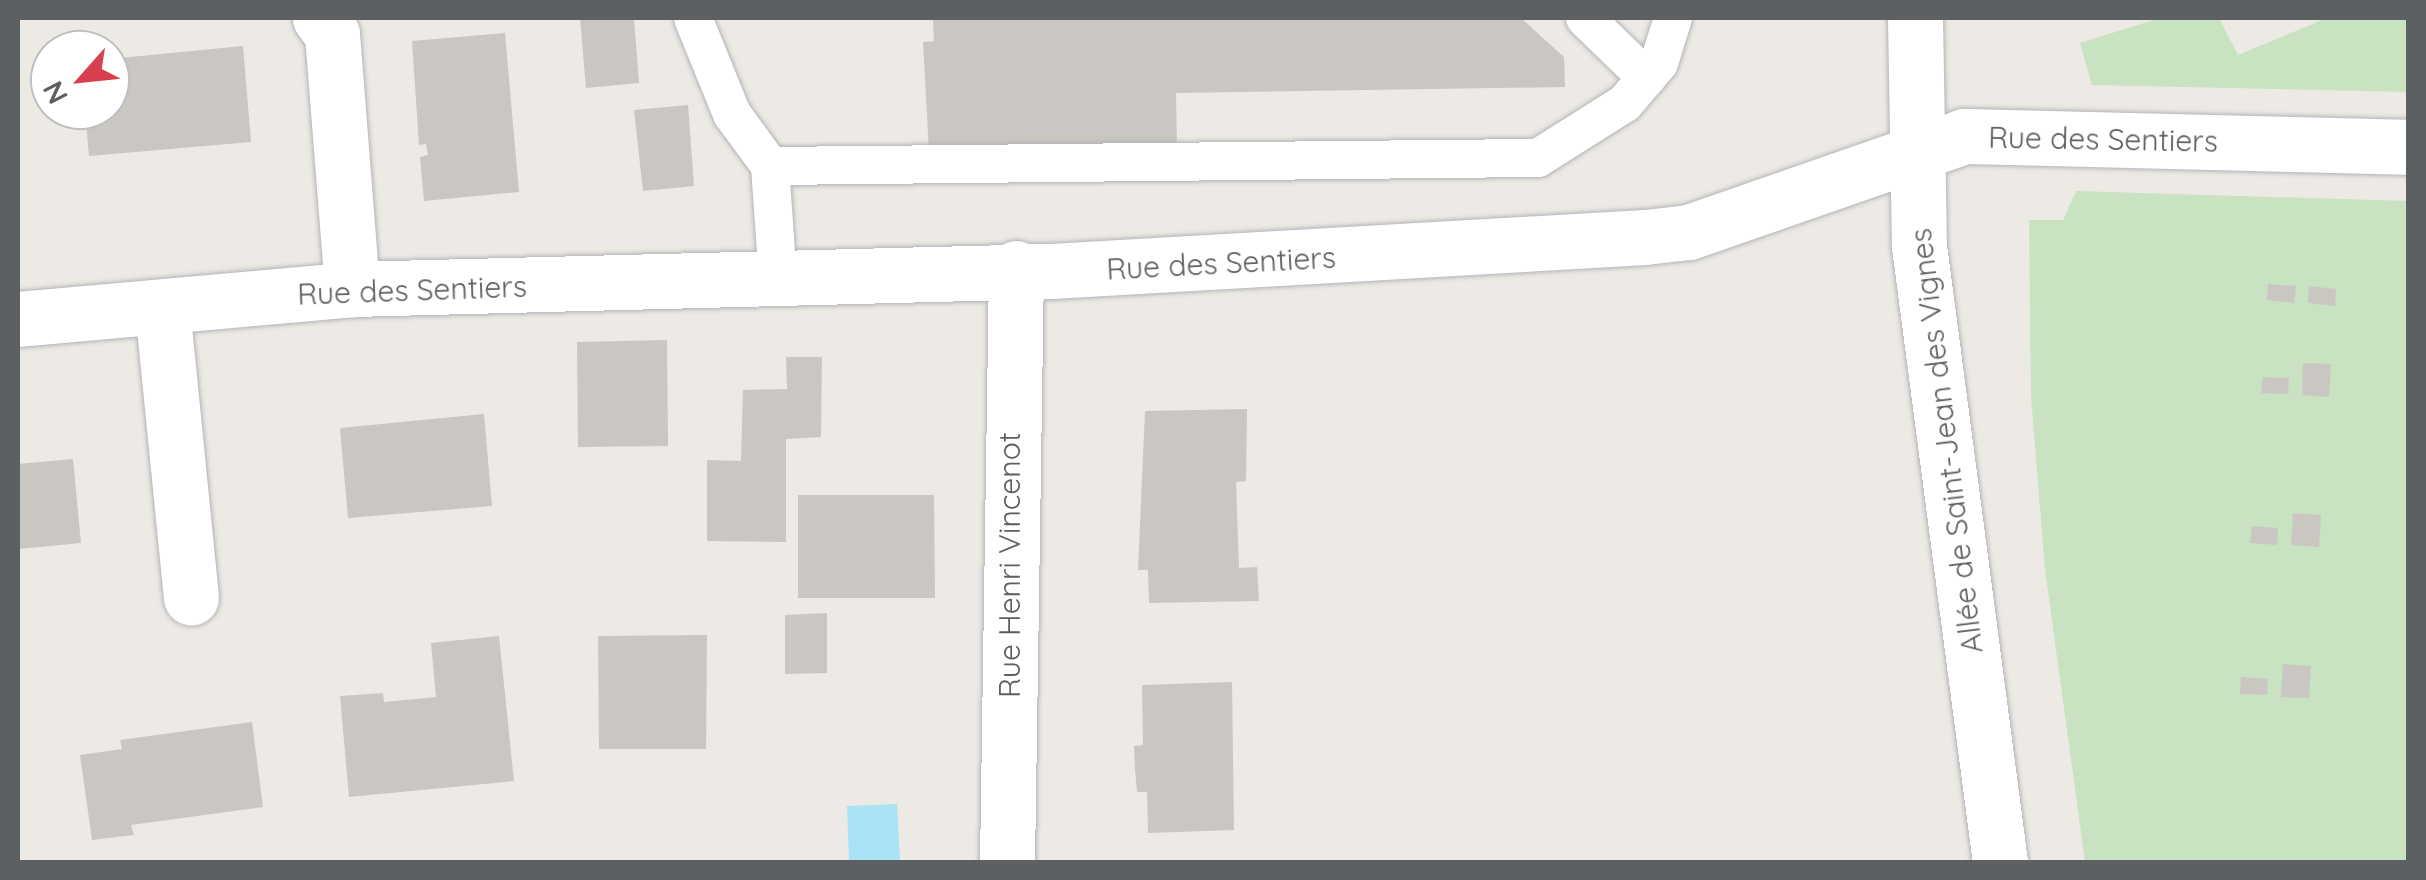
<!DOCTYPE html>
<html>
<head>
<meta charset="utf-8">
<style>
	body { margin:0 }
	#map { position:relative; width:2426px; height:880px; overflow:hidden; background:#ede9e4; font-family:Quicksand,sans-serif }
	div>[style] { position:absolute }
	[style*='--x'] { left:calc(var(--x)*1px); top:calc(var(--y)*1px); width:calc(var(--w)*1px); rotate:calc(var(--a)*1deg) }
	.green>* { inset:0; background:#c8e2c2 }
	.water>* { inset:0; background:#aae3f6 }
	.building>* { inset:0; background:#cac6c2 }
	.roads { filter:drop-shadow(0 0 2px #b1b5b7) drop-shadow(0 0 2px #b1b5b7) }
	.service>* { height:38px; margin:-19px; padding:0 19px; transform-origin:19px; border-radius:19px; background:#fff }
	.minor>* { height:55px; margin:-27.5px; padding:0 27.5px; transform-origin:27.5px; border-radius:27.5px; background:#fff }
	span { translate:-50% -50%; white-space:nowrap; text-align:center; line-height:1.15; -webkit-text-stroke:10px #fff; paint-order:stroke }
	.street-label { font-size:30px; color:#5c6063 }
	.frame { position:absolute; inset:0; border:20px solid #5c6063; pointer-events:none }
	.north { position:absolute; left:30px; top:30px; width:100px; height:100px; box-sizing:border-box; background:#fff; border:2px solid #bebfc1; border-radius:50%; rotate:243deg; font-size:28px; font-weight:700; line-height:40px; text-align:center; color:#5c6063 }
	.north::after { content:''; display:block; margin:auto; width:35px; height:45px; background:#d83f4f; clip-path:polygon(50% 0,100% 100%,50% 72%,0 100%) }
</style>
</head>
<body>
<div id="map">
	<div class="green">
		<div style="clip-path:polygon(2160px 18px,2219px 18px,2238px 55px,2327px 18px,2408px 18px,2408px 92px,2092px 85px,2080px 43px)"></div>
		<div style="clip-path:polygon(2076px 191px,2408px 201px,2408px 862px,2085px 862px,2045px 569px,2031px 397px,2029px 220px,2063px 220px)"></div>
	</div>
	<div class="water">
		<div style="clip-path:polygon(897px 804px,900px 862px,849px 862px,847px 806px)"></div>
	</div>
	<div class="building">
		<div style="clip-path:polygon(580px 18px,634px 18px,639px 83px,586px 88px)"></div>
		<div style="clip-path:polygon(933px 18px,1521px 18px,1564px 57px,1565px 87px,1176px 93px,1177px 148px,929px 153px,923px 42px,934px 41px)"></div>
		<div style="clip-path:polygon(505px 33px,519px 192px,424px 201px,420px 157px,428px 155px,426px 144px,419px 145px,412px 41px)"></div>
		<div style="clip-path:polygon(243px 46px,251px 142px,89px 156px,85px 110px,110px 110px,110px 100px,124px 99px,120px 58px)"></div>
		<div style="clip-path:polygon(688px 105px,694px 186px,643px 191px,634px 110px)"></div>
		<div style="clip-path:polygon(2268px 284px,2296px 286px,2294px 303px,2267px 300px)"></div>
		<div style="clip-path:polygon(2309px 286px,2336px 289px,2335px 306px,2308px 303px)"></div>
		<div style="clip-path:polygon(667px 340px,668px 446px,578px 447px,577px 342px)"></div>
		<div style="clip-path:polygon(786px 357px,822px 357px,821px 437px,786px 439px,786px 542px,707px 541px,707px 460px,741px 461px,743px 390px,787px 389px)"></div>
		<div style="clip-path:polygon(2303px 363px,2331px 364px,2329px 397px,2302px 395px)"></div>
		<div style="clip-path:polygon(2263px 377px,2289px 378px,2288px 394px,2261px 393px)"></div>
		<div style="clip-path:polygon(1247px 409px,1246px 481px,1236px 482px,1239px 568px,1257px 567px,1259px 601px,1149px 603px,1148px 570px,1138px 570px,1145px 411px)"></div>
		<div style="clip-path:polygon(484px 414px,492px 506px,348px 518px,340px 428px)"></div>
		<div style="clip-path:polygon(73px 459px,81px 543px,18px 549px,18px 464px)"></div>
		<div style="clip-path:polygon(798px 495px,934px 495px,935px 598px,798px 598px)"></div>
		<div style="clip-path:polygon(2293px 513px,2321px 515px,2319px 547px,2291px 545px)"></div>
		<div style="clip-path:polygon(2252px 526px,2278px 528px,2277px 545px,2250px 543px)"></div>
		<div style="clip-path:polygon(827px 613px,827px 673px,785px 674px,785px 615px)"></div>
		<div style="clip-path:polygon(707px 635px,706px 749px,599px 749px,598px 636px)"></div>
		<div style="clip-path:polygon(499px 636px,514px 781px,349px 797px,340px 696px,383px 693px,384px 702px,436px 697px,431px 643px)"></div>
		<div style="clip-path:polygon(2283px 664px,2311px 666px,2309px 698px,2281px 697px)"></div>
		<div style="clip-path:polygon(2241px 677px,2268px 679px,2267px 695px,2240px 694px)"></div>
		<div style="clip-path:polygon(1232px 682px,1234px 830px,1148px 833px,1147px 792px,1137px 792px,1135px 769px,1134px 746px,1143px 745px,1142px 685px)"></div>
		<div style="clip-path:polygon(252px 722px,263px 807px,131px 825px,134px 835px,92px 840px,80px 755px,122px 749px,120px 740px)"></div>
	</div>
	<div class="roads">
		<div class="service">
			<div style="--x:693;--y:18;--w:104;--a:67.9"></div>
			<div style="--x:732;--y:114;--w:64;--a:53.8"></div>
			<div style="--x:770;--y:166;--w:113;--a:86"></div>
			<div style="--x:1585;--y:18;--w:86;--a:44.1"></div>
			<div style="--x:770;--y:166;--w:768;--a:-0.6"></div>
			<div style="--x:1538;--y:158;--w:103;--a:-32.3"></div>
			<div style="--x:1625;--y:103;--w:52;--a:-49.6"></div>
			<div style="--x:1659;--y:63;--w:47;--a:-72.7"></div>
		</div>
		<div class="minor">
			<div style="--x:320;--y:18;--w:20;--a:53"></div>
			<div style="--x:332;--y:34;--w:256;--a:85.5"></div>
			<div style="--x:1915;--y:18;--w:228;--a:89"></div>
			<div style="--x:1919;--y:246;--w:621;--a:82.51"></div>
			<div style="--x:162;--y:307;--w:292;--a:84.3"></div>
			<div style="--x:18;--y:319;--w:335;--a:-5.1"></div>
			<div style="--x:352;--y:289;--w:699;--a:-1.48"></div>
			<div style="--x:1051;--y:271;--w:595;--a:-3.28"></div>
			<div style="--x:1645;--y:237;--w:44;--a:-6.5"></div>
			<div style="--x:1689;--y:232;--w:291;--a:-19.2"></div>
			<div style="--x:1964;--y:136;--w:444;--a:1.4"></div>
			<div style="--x:1007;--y:862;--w:594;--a:-89.13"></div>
		</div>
	</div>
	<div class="street-label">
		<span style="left:2103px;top:139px;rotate:1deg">Rue des Sentiers</span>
		<span style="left:1221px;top:263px;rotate:-3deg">Rue des Sentiers</span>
		<span style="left:412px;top:290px;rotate:-2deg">Rue des Sentiers</span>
		<span style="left:1946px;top:441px;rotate:-97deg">Allée de Saint-Jean des Vignes</span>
		<span style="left:1009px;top:565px;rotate:-90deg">Rue Henri Vincenot</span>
	</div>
	<div class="frame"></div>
	<div class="north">N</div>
</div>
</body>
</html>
